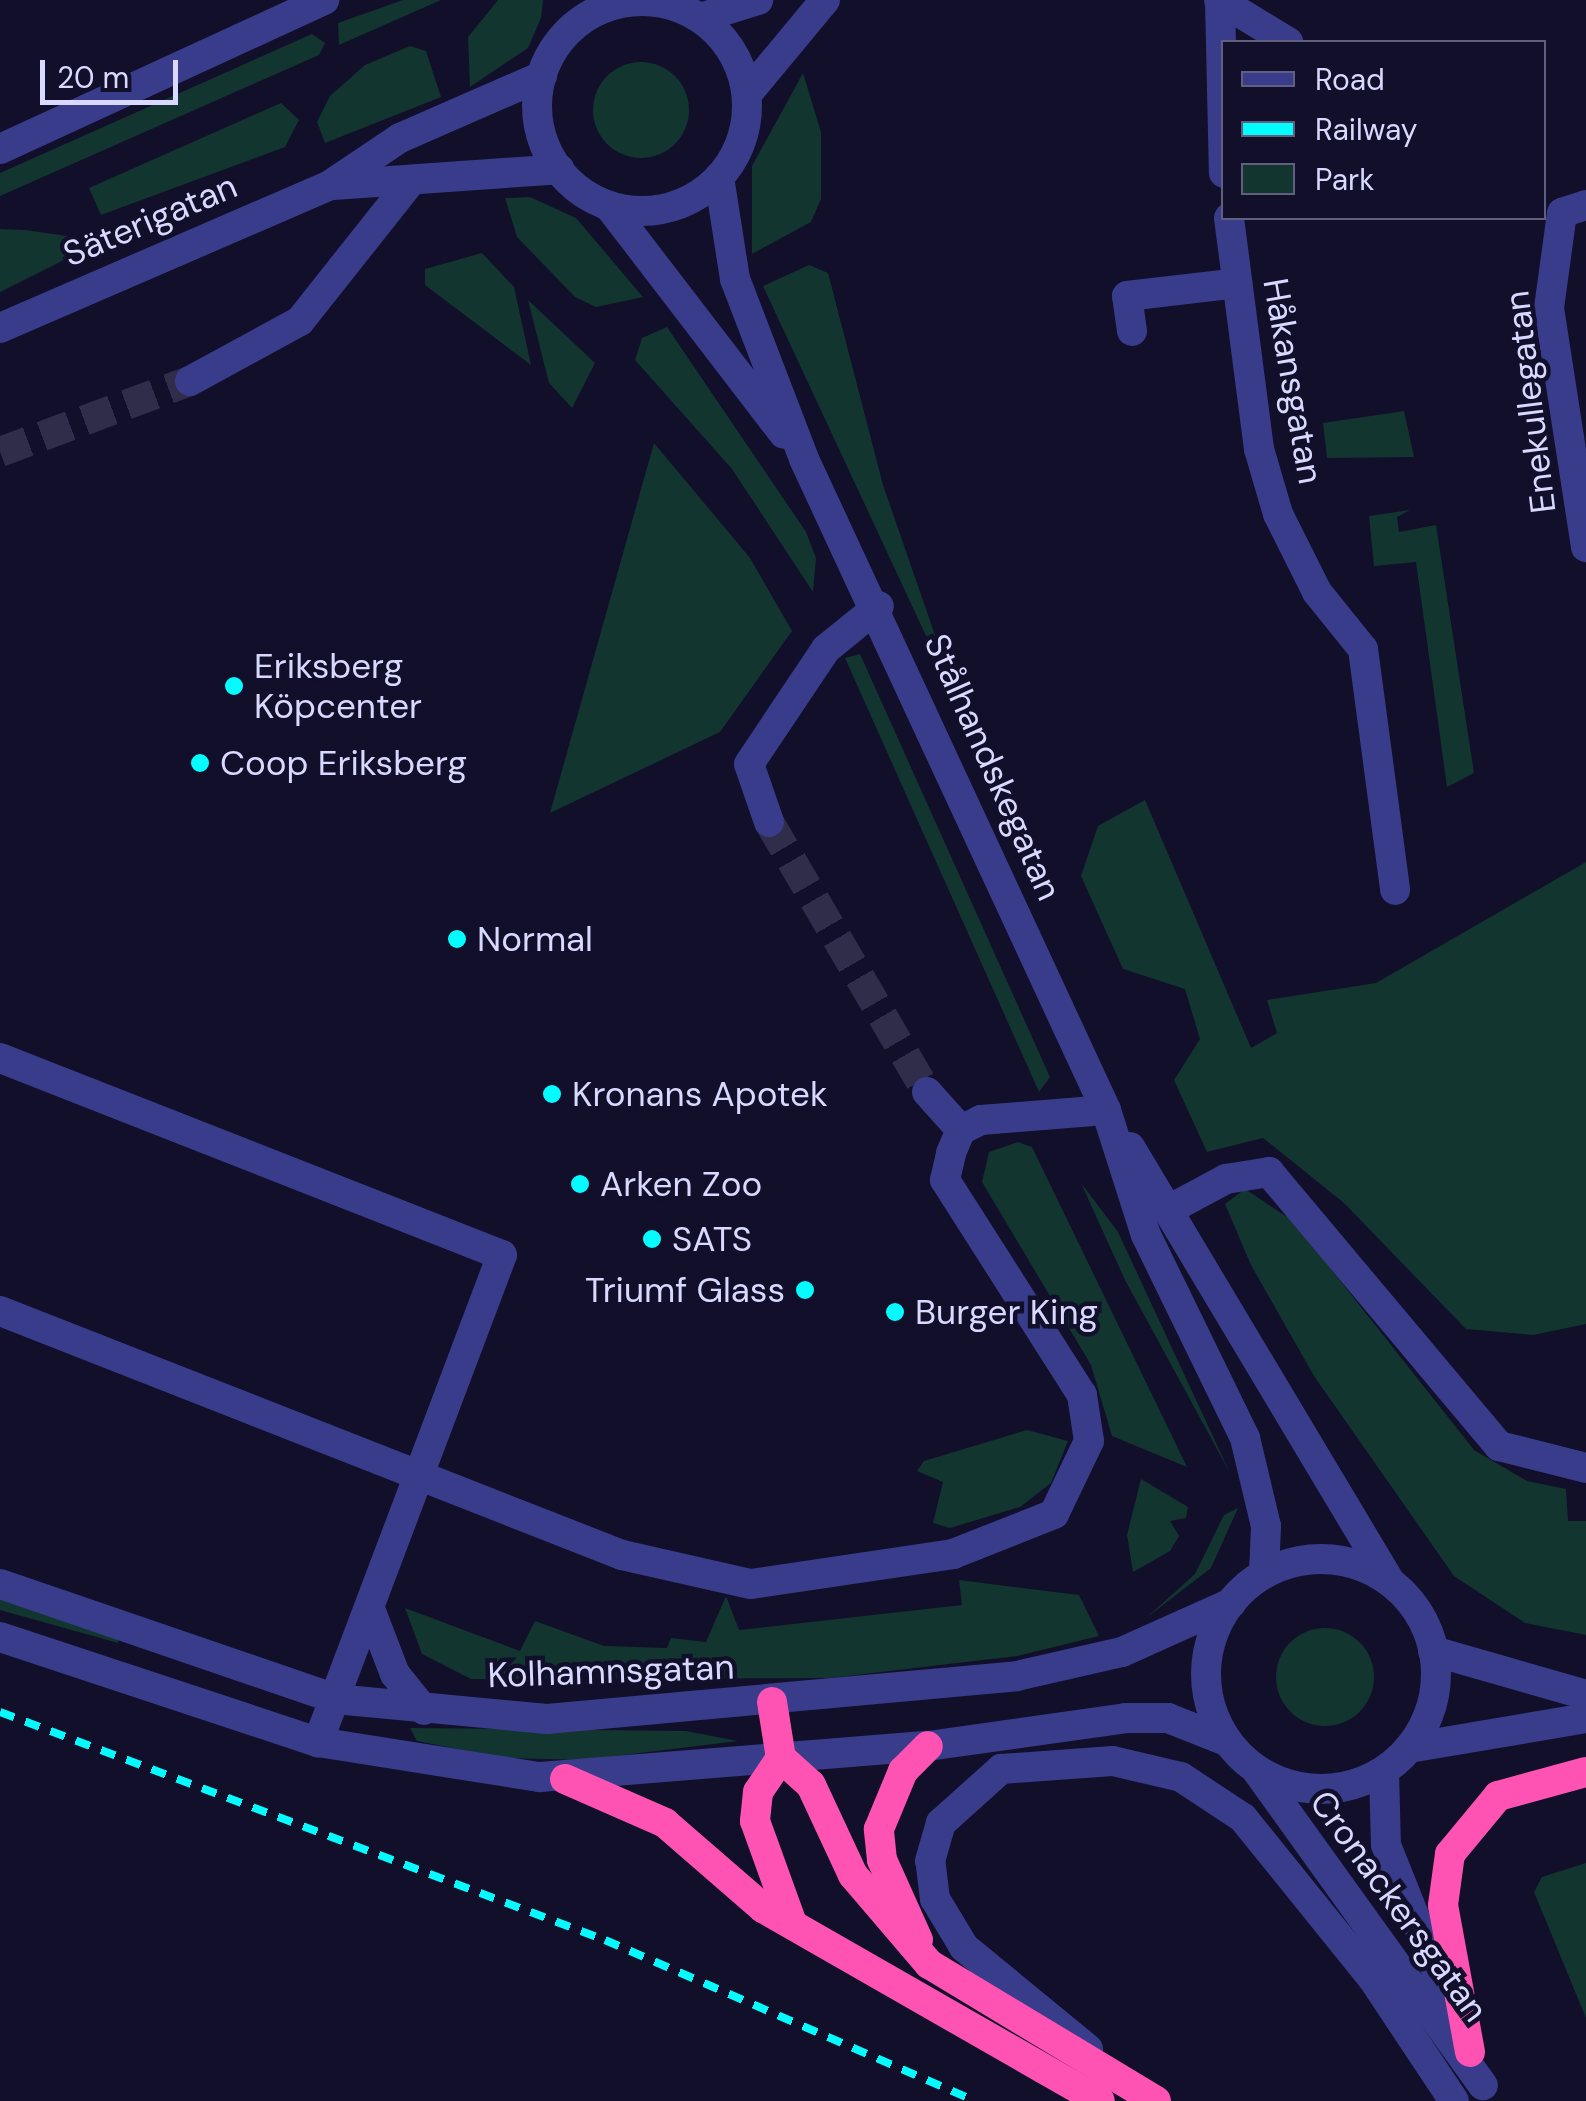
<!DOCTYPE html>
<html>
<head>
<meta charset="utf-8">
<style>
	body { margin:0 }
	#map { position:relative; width:1586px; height:2101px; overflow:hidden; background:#110f2a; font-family:"DM Sans",sans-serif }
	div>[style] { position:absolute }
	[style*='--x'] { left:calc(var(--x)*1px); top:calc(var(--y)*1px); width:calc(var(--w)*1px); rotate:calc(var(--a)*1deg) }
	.green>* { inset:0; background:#123530 }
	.round { border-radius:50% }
	.minor-tunnel>* { height:30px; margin-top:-15px; transform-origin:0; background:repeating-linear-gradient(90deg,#2f2d4a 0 30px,transparent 0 45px) }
	.minor>* { height:30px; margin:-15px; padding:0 15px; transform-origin:15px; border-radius:15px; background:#383c8b }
	.minor>.ring { margin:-15px; padding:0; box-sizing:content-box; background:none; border:30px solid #383c8b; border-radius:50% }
	.highway>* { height:30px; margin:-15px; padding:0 15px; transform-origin:15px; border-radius:15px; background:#ff53b4 }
	.rail>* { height:8px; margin-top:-4px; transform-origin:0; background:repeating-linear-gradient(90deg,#04fbff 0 15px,transparent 0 27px) }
	.dots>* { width:28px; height:28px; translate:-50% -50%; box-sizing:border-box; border:5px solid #110f2a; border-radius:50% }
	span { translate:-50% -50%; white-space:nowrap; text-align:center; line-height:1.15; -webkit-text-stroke:9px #110f2a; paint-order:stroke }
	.street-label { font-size:35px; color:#d9d8ff }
	.poi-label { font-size:35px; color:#d9d8ff }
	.left { translate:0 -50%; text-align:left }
	.right { translate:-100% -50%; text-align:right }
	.legend { position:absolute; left:1221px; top:40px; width:325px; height:180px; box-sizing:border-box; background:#110f2a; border:2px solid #615f7f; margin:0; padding:12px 18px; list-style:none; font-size:30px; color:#d9d8ff }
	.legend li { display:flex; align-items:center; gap:20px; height:50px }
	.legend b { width:50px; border:2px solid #615f7f }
	.scale { position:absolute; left:40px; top:60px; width:138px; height:45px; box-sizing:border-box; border:5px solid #d9d8ff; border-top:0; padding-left:12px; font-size:30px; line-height:35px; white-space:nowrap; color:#d9d8ff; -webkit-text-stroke:8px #110f2a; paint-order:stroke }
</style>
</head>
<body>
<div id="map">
	<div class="green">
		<div style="clip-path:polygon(403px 0,441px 0,339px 45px,338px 23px)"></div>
		<div style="clip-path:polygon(498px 0,543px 0,541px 18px,528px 48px,470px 87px,468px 37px)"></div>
		<div style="clip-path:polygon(312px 34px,325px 43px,319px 55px,0 196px,0 173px)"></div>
		<div style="clip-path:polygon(410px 46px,426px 51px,441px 97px,325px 143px,317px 122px,330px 96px,365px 65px)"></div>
		<div class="round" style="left:593px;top:62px;width:96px;height:96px"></div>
		<div style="clip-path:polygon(803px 73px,821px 132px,821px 199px,811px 222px,752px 254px,752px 166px)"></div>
		<div style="clip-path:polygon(281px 103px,299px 120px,285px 147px,101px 215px,89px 188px)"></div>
		<div style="clip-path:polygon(530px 197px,576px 218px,643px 297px,596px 307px,575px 297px,517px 237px,505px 198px)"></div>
		<div style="clip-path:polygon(0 229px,25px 230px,102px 241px,0 292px)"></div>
		<div style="clip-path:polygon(482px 253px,514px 287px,531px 365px,425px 285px,425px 269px)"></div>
		<div style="clip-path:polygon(809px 265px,828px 273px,883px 485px,962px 713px,763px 286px)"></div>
		<div style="clip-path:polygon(528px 300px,595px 363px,572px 408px,549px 383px)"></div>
		<div style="clip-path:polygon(667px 327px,806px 532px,816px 558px,813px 592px,732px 469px,635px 360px,642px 338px)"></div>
		<div style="clip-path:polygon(1404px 411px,1414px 457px,1327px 458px,1323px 423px)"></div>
		<div style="clip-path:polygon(654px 443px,750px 558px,792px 631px,720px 732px,550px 813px)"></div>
		<div style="clip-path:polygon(1410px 510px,1397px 517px,1399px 532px,1436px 525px,1474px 773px,1447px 787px,1416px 562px,1374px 566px,1369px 516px)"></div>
		<div style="clip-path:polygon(860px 654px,1050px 1077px,1039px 1092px,845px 658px)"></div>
		<div style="clip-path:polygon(1145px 800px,1251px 1048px,1277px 1033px,1267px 1000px,1376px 983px,1586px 862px,1586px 1324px,1533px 1335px,1466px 1329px,1344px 1203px,1263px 1138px,1207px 1152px,1174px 1080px,1200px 1039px,1185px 989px,1123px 969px,1081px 876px,1098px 826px)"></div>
		<div style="clip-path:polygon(1018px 1142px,1032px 1147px,1187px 1467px,1112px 1436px,1091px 1365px,982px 1182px,989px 1152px)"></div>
		<div style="clip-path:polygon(1081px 1183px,1118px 1232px,1230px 1473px,1125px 1280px)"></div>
		<div style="clip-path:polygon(1245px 1189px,1293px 1221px,1474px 1450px,1527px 1481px,1566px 1489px,1568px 1521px,1586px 1521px,1586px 1635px,1525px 1623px,1454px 1576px,1314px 1376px,1251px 1265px,1225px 1204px)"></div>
		<div style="clip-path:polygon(1027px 1430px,1068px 1441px,1051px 1483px,1020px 1507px,950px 1528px,933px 1523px,943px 1482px,917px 1471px,924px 1461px)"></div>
		<div style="clip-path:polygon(1141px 1479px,1188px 1507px,1186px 1518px,1170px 1521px,1179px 1536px,1170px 1551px,1133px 1572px,1127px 1535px)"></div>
		<div style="clip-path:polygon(1238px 1508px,1211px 1568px,1146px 1618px,1195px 1574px,1224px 1515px)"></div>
		<div style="clip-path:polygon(959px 1580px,1079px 1595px,1099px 1636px,1017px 1656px,830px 1678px,471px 1679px,422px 1654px,405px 1608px,520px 1651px,535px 1621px,604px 1646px,667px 1648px,671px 1638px,706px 1642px,726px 1596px,739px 1630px,962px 1605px)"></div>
		<div style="clip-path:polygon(0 1594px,119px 1638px,118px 1643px,0 1610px)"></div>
		<div class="round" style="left:1276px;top:1628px;width:98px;height:98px"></div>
		<div style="clip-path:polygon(410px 1728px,686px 1731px,738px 1741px,583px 1760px,504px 1758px,417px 1741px)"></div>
		<div style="clip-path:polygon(1586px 1863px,1586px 2018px,1534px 1892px,1542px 1877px)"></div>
	</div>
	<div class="minor-tunnel">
		<div style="--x:0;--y:452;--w:203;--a:-20.5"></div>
		<div style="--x:769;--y:822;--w:313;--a:59.7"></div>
	</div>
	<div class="minor">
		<div style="--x:1219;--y:0;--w:81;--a:31.3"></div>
		<div class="ring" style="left:537px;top:1px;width:180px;height:180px"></div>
		<div style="--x:1220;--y:1;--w:172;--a:88.7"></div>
		<div style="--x:700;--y:18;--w:61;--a:-17.2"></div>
		<div style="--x:747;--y:94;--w:122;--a:-50.3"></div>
		<div style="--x:0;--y:149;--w:357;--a:-24.7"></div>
		<div style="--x:719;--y:177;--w:103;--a:81.1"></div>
		<div style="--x:735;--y:279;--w:193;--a:69"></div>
		<div style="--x:804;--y:459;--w:718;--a:65.11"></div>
		<div style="--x:1106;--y:1110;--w:131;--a:72.3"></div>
		<div style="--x:1146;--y:1235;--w:226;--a:64"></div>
		<div style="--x:1245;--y:1438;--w:90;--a:76.6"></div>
		<div style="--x:1266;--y:1526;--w:48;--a:92.4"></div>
		<div style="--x:333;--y:185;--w:227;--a:-4"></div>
		<div style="--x:1586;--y:205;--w:25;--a:162"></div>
		<div style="--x:1562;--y:213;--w:96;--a:97.8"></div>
		<div style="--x:1549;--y:308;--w:242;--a:81.2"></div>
		<div style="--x:609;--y:206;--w:287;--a:52.5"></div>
		<div style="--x:1229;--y:218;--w:233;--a:82.6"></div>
		<div style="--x:1259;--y:449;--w:68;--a:73.7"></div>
		<div style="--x:1278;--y:514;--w:87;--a:63.4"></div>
		<div style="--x:1317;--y:592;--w:73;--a:51.1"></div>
		<div style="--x:1363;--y:649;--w:243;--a:82.4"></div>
		<div style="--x:0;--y:328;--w:360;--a:-23.4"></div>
		<div style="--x:330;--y:185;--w:84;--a:-33.9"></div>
		<div style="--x:400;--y:138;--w:155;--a:-23.6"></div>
		<div style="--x:1132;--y:331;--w:35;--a:-98"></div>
		<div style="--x:1127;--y:296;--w:111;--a:-6.7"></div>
		<div style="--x:190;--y:381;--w:125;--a:-28.6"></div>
		<div style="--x:300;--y:321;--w:179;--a:-51.6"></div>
		<div style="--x:769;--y:822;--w:61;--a:-109"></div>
		<div style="--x:749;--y:764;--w:138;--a:-56.2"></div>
		<div style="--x:826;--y:649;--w:68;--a:-39.1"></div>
		<div style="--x:0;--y:1058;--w:539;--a:21.43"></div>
		<div style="--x:502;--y:1255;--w:521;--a:110.7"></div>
		<div style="--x:927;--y:1092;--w:51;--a:48.2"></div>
		<div style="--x:1130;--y:1147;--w:505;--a:59.11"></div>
		<div style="--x:1170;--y:1209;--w:64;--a:-28.2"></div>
		<div style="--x:1226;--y:1179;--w:44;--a:-9.2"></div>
		<div style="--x:1269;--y:1172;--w:358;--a:50"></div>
		<div style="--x:1499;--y:1446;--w:90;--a:14.2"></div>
		<div style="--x:0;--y:1311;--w:668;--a:21.42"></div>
		<div style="--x:622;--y:1555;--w:132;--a:12.7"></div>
		<div style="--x:751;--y:1584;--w:204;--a:-8.4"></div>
		<div style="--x:953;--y:1554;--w:109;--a:-21.6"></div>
		<div style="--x:1054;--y:1514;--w:81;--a:-64.4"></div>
		<div style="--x:1089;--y:1441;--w:47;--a:-98.7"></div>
		<div style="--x:1082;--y:1395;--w:255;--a:-122.5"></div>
		<div style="--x:945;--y:1180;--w:28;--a:-77"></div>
		<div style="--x:951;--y:1153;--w:25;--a:-67"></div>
		<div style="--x:961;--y:1130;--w:22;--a:-27"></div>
		<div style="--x:981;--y:1120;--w:125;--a:-4.6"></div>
		<div class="ring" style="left:1206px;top:1559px;width:200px;height:200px"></div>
		<div style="--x:0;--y:1584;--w:354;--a:18.9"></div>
		<div style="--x:335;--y:1699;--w:213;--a:5.4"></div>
		<div style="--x:547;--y:1719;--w:472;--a:-5.2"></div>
		<div style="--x:1017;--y:1676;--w:108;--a:-12.9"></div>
		<div style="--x:1122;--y:1652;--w:120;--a:-24.2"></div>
		<div style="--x:370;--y:1609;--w:70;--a:69"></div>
		<div style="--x:395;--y:1674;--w:46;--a:51.1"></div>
		<div style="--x:0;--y:1637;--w:335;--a:18.3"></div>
		<div style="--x:318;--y:1742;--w:225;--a:9"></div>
		<div style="--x:540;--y:1777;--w:389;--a:-4.6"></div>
		<div style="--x:928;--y:1746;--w:200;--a:-8"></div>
		<div style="--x:1126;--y:1718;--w:42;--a:0"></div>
		<div style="--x:1168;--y:1718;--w:62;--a:21.6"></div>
		<div style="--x:1433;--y:1651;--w:159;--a:16"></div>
		<div style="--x:1409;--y:1748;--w:180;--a:-9.6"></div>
		<div style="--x:1257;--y:1771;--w:387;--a:54.3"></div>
		<div style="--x:1384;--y:1771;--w:74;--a:88.5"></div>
		<div style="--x:1386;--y:1845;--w:194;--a:68.2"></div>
		<div style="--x:1088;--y:2049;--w:161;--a:-140.6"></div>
		<div style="--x:964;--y:1947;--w:56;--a:-121.1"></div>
		<div style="--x:935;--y:1899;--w:38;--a:-97"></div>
		<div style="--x:930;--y:1861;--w:40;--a:-74"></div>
		<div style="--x:941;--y:1823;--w:81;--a:-42"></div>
		<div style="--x:1001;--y:1769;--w:112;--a:-4.1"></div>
		<div style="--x:1113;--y:1761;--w:70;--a:13.2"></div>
		<div style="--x:1181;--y:1777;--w:74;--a:33.5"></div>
		<div style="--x:1243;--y:1818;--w:207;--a:51.1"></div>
		<div style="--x:1373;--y:1979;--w:146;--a:56.4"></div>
	</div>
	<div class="highway">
		<div style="--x:772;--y:1702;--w:57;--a:80.9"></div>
		<div style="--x:781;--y:1758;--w:40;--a:42"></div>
		<div style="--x:811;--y:1785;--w:99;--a:65"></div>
		<div style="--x:853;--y:1875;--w:117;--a:49.5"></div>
		<div style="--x:929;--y:1964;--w:265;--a:31.1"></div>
		<div style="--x:781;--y:1758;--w:41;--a:124.1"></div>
		<div style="--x:758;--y:1792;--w:29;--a:96"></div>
		<div style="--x:755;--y:1821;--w:109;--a:70.1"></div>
		<div style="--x:565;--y:1779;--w:109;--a:23.7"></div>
		<div style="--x:665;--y:1823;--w:130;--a:40.9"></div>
		<div style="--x:763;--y:1908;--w:388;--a:29.8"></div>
		<div style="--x:918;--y:1940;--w:88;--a:-114.2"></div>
		<div style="--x:882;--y:1860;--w:31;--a:-96"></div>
		<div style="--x:879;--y:1829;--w:63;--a:-67.5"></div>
		<div style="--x:903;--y:1771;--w:35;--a:-45"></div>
		<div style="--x:1470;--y:2052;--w:149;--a:-100.4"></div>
		<div style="--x:1443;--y:1905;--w:51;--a:-82.2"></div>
		<div style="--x:1450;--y:1854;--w:75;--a:-50.4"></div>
		<div style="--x:1498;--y:1796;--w:91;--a:-15.3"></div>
	</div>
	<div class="rail">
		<div style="--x:0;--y:1712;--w:647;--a:20.65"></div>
		<div style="--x:605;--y:1940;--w:404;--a:23.5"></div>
	</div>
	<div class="dots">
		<div style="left:234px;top:686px;background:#04fbff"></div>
		<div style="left:200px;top:763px;background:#04fbff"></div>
		<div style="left:457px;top:939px;background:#04fbff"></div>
		<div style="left:552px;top:1094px;background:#04fbff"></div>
		<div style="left:580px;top:1184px;background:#04fbff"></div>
		<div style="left:652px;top:1239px;background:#04fbff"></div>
		<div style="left:805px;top:1290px;background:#04fbff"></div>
		<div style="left:895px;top:1312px;background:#04fbff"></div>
	</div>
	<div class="street-label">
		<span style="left:150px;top:220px;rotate:-23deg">Säterigatan</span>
		<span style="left:1293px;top:381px;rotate:80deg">Håkansgatan</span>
		<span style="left:1530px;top:402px;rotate:-97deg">Enekullegatan</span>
		<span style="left:993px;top:767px;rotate:66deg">Stålhandskegatan</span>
		<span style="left:611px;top:1671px;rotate:-2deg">Kolhamnsgatan</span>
		<span style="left:1399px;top:1906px;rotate:54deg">Cronackersgatan</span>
	</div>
	<div class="poi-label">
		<span class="left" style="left:254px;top:686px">Eriksberg<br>Köpcenter</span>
		<span class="left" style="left:220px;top:763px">Coop Eriksberg</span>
		<span class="left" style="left:477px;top:939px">Normal</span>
		<span class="left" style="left:572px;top:1094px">Kronans Apotek</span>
		<span class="left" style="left:600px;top:1184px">Arken Zoo</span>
		<span class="left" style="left:672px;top:1239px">SATS</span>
		<span class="right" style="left:785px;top:1290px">Triumf Glass</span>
		<span class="left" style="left:915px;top:1312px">Burger King</span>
	</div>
	<ul class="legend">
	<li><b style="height:12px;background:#383c8b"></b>Road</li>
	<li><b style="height:12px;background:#04fbff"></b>Railway</li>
	<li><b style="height:28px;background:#123530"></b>Park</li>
	</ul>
	<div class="scale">20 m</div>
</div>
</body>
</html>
